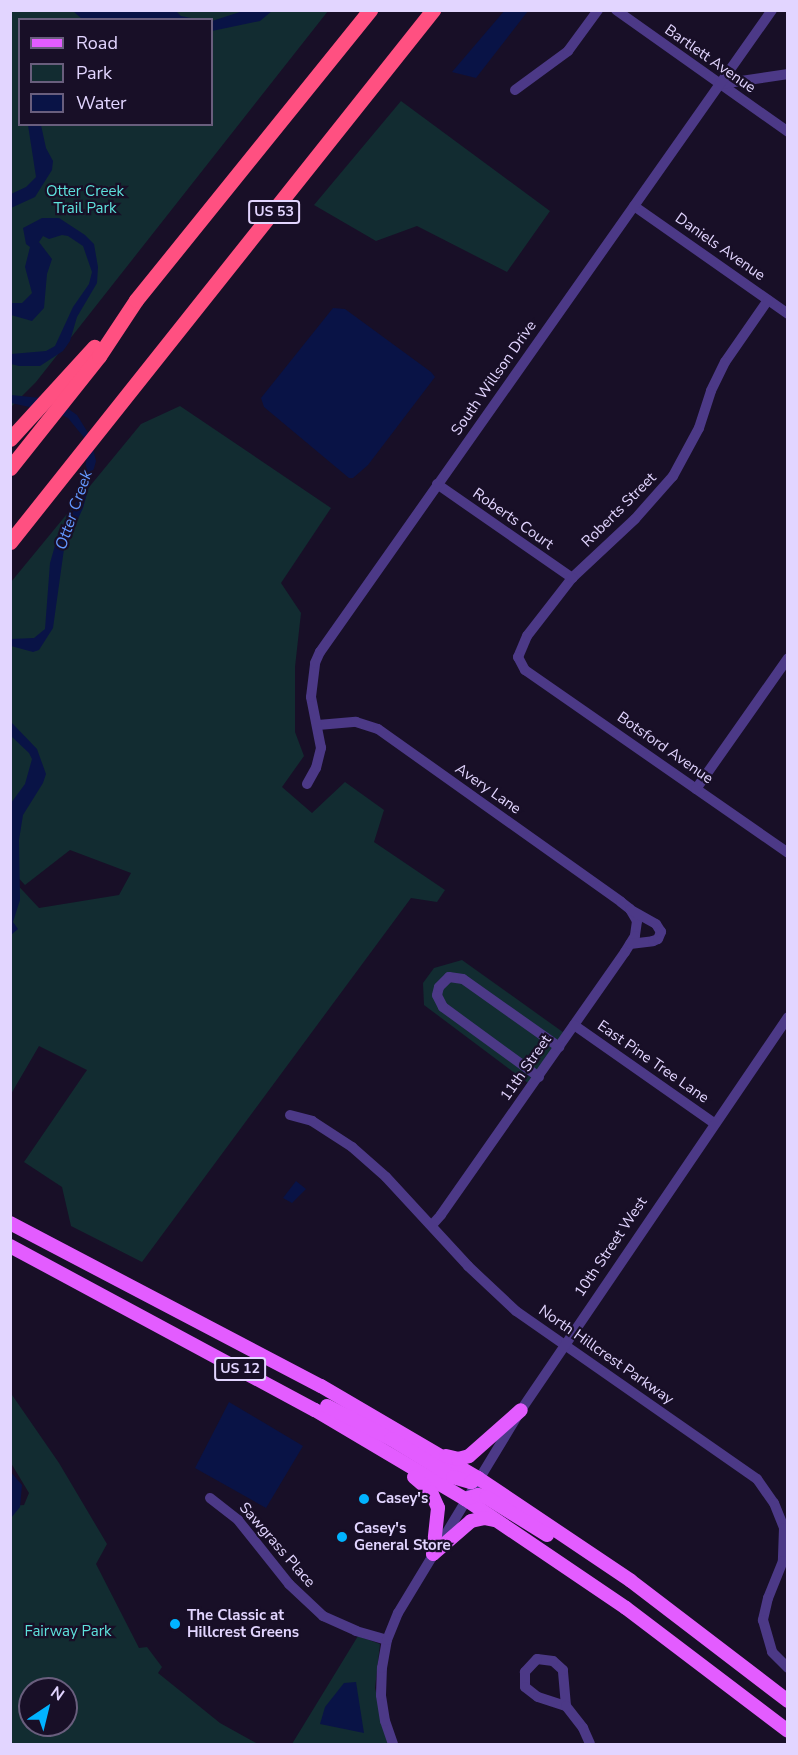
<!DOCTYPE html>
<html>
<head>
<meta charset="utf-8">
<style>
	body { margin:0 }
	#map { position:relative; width:798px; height:1755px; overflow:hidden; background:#180f27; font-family:"Nunito Sans",sans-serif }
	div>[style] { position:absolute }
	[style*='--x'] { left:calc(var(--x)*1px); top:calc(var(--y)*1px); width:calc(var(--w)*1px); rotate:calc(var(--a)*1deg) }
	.green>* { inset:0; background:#122c31 }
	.water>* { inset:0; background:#091346 }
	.minor>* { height:10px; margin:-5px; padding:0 5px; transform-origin:5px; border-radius:5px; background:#4c3987 }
	.major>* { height:14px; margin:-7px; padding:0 7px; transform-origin:7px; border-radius:7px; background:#e35cff }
	.highway>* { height:15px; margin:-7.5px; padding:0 7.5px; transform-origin:7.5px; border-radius:7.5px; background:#ff5081 }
	.dots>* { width:16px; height:16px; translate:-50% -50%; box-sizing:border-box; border:3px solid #180f27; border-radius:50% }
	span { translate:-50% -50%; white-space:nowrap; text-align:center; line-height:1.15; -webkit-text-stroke:4.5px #180f27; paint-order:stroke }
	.shield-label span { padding:2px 4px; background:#180f27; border:2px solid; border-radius:4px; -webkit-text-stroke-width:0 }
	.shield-label { font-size:14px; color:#e2d5ff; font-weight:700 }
	.street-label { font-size:15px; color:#e2d5ff }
	.park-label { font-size:15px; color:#5ee2dc }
	.poi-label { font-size:15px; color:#e2d5ff; font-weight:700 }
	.left { translate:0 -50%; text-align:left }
	.water-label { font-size:16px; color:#6398ff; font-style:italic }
	.frame { position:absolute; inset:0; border:12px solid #e2d5ff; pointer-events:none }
	.legend { position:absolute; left:18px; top:18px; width:195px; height:108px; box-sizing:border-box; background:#180f27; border:2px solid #695e7d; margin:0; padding:8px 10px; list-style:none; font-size:18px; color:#e2d5ff }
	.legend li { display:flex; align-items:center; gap:12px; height:30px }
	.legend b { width:30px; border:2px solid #695e7d }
	.north { position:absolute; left:18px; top:1677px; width:60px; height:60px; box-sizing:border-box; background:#180f27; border:2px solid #695e7d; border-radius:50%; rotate:35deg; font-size:16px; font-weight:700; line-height:24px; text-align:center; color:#e2d5ff }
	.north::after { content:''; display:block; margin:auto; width:21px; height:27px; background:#01b3ff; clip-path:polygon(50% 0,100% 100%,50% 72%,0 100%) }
</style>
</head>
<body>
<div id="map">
	<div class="green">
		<div style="clip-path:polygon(evenodd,11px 11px,328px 11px,36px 382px,11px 407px,11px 11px,20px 20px,212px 20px,212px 124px,20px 124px,20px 20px)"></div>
		<div style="clip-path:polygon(401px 101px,550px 211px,507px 272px,417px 226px,376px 241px,314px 205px)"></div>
		<div style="clip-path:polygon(180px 406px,331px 508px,281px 583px,301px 613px,295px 667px,295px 732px,304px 756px,282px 787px,312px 813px,345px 782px,384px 810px,374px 842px,445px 890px,437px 902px,411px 898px,142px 1262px,71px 1226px,62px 1187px,24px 1162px,87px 1070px,39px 1046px,11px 1094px,11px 878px,39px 908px,119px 895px,131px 873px,70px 850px,25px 885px,11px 870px,11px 582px,141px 424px)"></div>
		<div style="clip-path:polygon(462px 960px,567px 1035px,532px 1086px,424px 1005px,423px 983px,434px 968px)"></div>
		<div style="clip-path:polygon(evenodd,10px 1392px,59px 1463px,107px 1544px,96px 1564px,139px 1648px,147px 1647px,162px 1667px,158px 1673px,220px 1723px,258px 1744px,11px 1744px,11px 1506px,24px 1505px,29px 1493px,11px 1463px,10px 1392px,30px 1689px,66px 1689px,66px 1725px,30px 1725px,30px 1689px)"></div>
		<div style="clip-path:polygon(358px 1636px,380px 1644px,375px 1688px,389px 1744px,292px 1744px)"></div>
	</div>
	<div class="water">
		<div style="clip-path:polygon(246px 10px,272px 11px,260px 21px,212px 31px,212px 21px)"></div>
		<div style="clip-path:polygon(505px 10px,528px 11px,476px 78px,452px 72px)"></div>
		<div style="clip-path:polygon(157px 11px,176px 11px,181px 16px,196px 19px,82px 19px,73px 11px)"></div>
		<div style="clip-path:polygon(28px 125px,41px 125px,46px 148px,53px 161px,52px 170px,35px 197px,11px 208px,11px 194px,26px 187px,36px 177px)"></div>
		<div style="clip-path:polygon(42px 218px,59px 218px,85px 235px,94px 244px,98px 267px,97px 283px,77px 317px,70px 341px,63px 351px,40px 366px,19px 366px,11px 364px,11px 354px,46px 351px,55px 346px,73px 307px,89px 284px,92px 272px,83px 246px,68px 236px,62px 235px,49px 239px,43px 236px,39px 242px,52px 259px,47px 274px,44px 308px,32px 321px,11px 315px,11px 303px,22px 303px,32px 293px,25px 267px,30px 247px,26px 244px,23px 228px)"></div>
		<div style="clip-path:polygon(333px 308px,345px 309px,431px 372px,435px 377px,368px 465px,353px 478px,349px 478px,264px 407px,261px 398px)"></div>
		<div style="clip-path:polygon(11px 395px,41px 398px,67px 408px,77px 415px,90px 436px,96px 461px,83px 508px,64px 549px,53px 628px,39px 650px,33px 652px,11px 646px,11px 639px,34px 638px,45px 629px,50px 563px,58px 535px,80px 495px,88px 452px,86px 440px,68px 418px,57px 413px,11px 403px)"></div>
		<div style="clip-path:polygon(11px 722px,37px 749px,46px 774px,43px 783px,23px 815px,19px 840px,20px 900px,13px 922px,18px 929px,11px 935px,11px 803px,25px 784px,32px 759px,29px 753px,11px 736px)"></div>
		<div style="clip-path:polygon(296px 1181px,306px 1189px,292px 1203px,283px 1198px)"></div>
		<div style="clip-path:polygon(229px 1402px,303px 1446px,266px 1508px,195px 1468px)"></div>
		<div style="clip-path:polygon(10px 1471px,22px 1485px,20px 1507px,11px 1518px)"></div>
		<div style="clip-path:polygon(356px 1682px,364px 1733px,320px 1724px,325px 1707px,344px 1683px)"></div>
	</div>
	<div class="minor">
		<div style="--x:616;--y:10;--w:211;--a:35.3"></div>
		<div style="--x:721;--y:84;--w:68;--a:-8.5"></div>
		<div style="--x:515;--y:90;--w:66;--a:-36.3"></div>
		<div style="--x:568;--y:51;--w:51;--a:-53.8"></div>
		<div style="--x:634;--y:206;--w:188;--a:35"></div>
		<div style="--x:768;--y:300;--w:75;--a:124.7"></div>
		<div style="--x:725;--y:362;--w:32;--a:116"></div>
		<div style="--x:711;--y:391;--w:39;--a:108"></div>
		<div style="--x:699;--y:428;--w:55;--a:118.4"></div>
		<div style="--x:673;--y:476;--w:57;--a:131.5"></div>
		<div style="--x:635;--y:519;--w:86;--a:136.9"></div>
		<div style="--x:572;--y:578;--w:73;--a:127.8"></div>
		<div style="--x:527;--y:636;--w:23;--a:113"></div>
		<div style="--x:518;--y:657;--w:15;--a:62"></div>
		<div style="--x:525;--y:670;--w:320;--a:34.8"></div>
		<div style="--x:437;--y:484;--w:165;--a:34.8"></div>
		<div style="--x:318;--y:725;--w:38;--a:-5"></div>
		<div style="--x:356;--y:722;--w:23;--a:18"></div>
		<div style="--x:378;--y:729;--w:298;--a:35.4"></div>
		<div style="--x:621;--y:902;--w:11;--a:38"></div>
		<div style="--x:630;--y:909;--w:14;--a:60"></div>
		<div style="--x:637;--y:921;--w:15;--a:98"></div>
		<div style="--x:635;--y:936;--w:19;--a:122"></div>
		<div style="--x:625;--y:952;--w:321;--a:125"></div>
		<div style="--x:441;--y:1215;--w:13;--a:132"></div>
		<div style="--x:307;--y:784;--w:18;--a:-61"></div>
		<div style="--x:316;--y:768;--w:21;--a:-76"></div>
		<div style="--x:321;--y:748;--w:52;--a:-101.1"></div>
		<div style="--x:311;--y:697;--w:34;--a:-83"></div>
		<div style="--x:315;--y:663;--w:12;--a:-66"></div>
		<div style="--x:320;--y:652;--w:785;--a:-54.85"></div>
		<div style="--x:696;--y:789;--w:160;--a:-54.9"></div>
		<div style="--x:630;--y:944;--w:23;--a:-7"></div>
		<div style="--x:653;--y:941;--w:5;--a:-22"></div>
		<div style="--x:658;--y:939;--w:8;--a:-67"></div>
		<div style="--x:661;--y:932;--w:9;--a:-122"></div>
		<div style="--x:656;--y:924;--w:29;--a:-151"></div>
		<div style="--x:574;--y:1025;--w:171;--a:35"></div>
		<div style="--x:539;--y:1077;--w:119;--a:-143.9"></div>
		<div style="--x:443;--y:1007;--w:13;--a:-117"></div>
		<div style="--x:437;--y:995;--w:8;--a:-76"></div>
		<div style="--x:439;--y:987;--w:14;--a:-45"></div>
		<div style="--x:449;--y:977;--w:14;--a:8"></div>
		<div style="--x:463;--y:979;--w:118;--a:35.3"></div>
		<div style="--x:290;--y:1115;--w:23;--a:15"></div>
		<div style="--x:312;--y:1121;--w:48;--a:33"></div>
		<div style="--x:352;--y:1147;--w:45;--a:41.4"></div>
		<div style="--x:386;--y:1177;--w:121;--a:47.3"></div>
		<div style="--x:468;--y:1266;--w:66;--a:43.2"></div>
		<div style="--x:516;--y:1311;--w:294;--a:34.9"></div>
		<div style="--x:757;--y:1479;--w:29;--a:55"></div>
		<div style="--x:774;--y:1503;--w:27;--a:68"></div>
		<div style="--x:784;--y:1528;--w:33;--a:92"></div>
		<div style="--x:783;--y:1561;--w:40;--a:112"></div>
		<div style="--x:768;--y:1598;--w:23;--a:103"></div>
		<div style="--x:763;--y:1620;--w:33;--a:74"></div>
		<div style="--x:772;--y:1652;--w:23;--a:45"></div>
		<div style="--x:210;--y:1498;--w:36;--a:38"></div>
		<div style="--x:238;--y:1520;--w:82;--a:51.4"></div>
		<div style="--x:289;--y:1584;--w:47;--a:43.3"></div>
		<div style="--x:323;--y:1616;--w:36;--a:24"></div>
		<div style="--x:356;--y:1631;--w:32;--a:16"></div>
		<div style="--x:566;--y:1706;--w:36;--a:-95"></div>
		<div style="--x:563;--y:1670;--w:13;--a:-138"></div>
		<div style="--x:553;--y:1661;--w:16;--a:-173"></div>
		<div style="--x:537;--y:1659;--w:18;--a:133"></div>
		<div style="--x:525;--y:1672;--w:15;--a:90"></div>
		<div style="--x:525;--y:1687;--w:16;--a:38"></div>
		<div style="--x:538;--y:1697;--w:29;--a:18"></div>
		<div style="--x:566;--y:1706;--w:28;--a:52"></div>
		<div style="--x:583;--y:1728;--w:17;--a:66"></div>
		<div style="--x:393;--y:1744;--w:24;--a:-109"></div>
		<div style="--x:385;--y:1721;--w:26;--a:-99"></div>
		<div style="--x:381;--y:1695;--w:27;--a:-88"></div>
		<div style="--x:382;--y:1668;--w:28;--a:-80"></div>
		<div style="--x:387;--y:1640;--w:29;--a:-68"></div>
		<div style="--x:398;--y:1613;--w:237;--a:-58.8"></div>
		<div style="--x:521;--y:1410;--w:475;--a:-55.8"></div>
	</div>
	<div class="major">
		<div style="--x:10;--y:1223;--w:351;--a:27.7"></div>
		<div style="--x:321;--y:1386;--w:182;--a:30.4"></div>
		<div style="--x:478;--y:1478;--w:184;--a:33.9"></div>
		<div style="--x:631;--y:1581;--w:198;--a:37.4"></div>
		<div style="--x:10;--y:1246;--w:346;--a:28.3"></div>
		<div style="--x:315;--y:1410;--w:174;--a:30.7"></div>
		<div style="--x:465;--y:1499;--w:194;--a:34.1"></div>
		<div style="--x:626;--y:1608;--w:203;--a:37.2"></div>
		<div style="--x:327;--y:1406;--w:72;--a:27.3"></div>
		<div style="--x:391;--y:1439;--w:73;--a:31.5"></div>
		<div style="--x:453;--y:1477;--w:19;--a:16"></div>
		<div style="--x:471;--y:1482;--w:8;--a:-30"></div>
		<div style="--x:446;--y:1456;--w:12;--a:14"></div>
		<div style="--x:458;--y:1459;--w:11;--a:-15"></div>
		<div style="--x:469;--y:1456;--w:69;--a:-41.5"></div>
		<div style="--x:414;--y:1477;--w:23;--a:41"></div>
		<div style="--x:431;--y:1492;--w:17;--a:66"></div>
		<div style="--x:438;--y:1508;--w:46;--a:96.2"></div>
		<div style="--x:465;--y:1499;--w:14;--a:-17"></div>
		<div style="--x:478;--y:1495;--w:8;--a:14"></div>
		<div style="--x:486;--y:1497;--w:72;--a:31.9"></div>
		<div style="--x:433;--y:1554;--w:50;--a:-41"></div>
		<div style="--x:471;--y:1521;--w:13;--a:-13"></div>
		<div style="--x:484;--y:1518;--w:10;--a:11"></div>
	</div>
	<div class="highway">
		<div style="--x:10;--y:439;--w:125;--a:-47.6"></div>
		<div style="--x:10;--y:468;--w:143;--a:-51.5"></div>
		<div style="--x:99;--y:356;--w:67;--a:-56.5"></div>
		<div style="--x:136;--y:300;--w:373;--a:-51.1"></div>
		<div style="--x:10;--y:542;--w:680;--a:-51.51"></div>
	</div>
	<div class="dots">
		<div style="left:364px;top:1499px;background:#01b3ff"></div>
		<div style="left:342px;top:1537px;background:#01b3ff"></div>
		<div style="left:175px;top:1624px;background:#01b3ff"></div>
	</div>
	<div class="shield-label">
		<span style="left:274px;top:212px">US 53</span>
		<span style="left:240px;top:1369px">US 12</span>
	</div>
	<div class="street-label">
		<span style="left:710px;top:59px;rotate:35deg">Bartlett Avenue</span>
		<span style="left:720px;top:247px;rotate:35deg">Daniels Avenue</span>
		<span style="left:494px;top:378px;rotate:-55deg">South Willson Drive</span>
		<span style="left:619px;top:510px;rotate:-45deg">Roberts Street</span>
		<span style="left:513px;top:519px;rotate:35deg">Roberts Court</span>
		<span style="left:665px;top:748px;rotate:35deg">Botsford Avenue</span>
		<span style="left:488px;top:789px;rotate:35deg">Avery Lane</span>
		<span style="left:653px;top:1062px;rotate:35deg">East Pine Tree Lane</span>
		<span style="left:526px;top:1068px;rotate:-55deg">11th Street</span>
		<span style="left:611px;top:1247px;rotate:-56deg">10th Street West</span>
		<span style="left:606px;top:1355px;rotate:35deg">North Hillcrest Parkway</span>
		<span style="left:277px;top:1545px;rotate:49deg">Sawgrass Place</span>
	</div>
	<div class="park-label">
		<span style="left:85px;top:200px">Otter Creek<br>Trail Park</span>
		<span style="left:68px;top:1632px">Fairway Park</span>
	</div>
	<div class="poi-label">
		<span class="left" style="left:376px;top:1499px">Casey's</span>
		<span class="left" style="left:354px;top:1537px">Casey's<br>General Store</span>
		<span class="left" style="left:187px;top:1624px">The Classic at<br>Hillcrest Greens</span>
	</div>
	<div class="water-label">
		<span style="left:74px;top:510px;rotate:-71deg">Otter Creek</span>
	</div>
	<div class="frame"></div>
	<ul class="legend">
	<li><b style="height:8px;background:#e35cff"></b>Road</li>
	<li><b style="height:16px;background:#122c31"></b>Park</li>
	<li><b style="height:16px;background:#091346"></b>Water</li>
	</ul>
	<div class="north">N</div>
</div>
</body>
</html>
